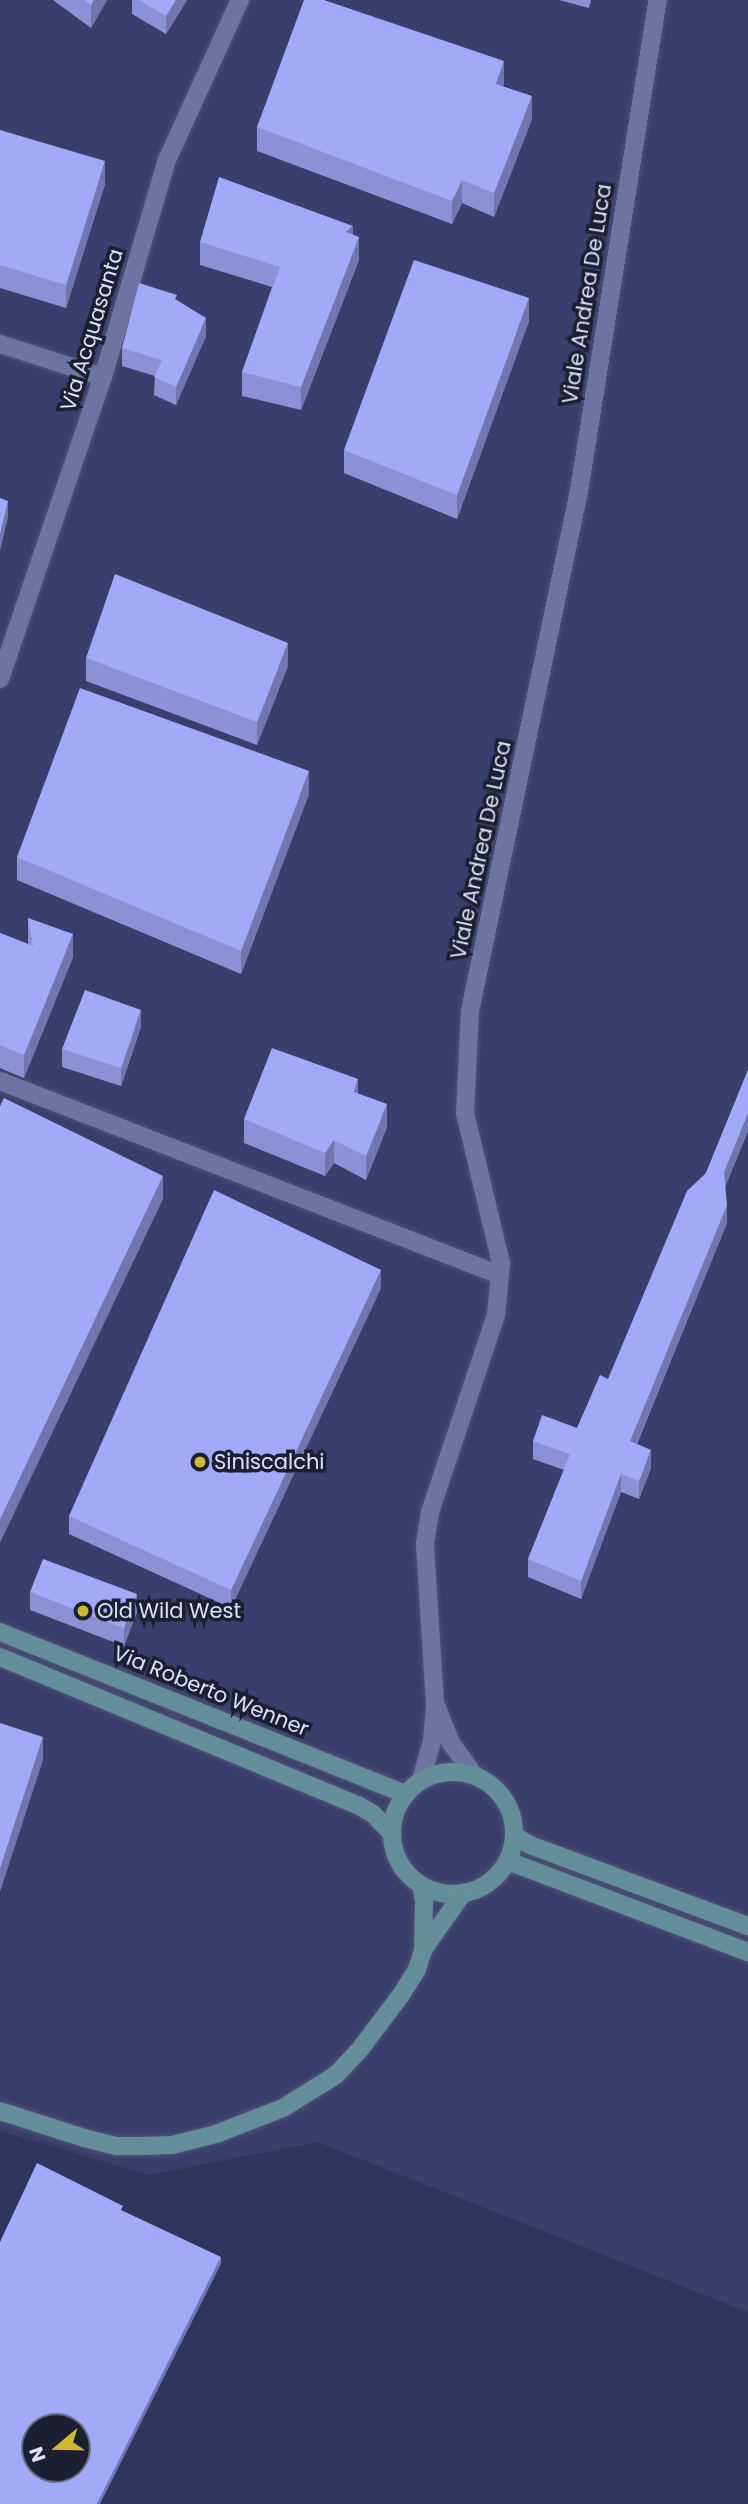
<!DOCTYPE html>
<html>
<head>
<meta charset="utf-8">
<style>
	body { margin:0 }
	#map { position:relative; width:748px; height:2504px; overflow:hidden; background:#31355d; font-family:Poppins,sans-serif }
	div>[style] { position:absolute }
	[style*='--x'] { left:calc(var(--x)*1px); top:calc(var(--y)*1px); width:calc(var(--w)*1px); rotate:calc(var(--a)*1deg) }
	.built>* { inset:0; background:#3a3e6d }
	.roads { filter:drop-shadow(0 0 2px #505275) drop-shadow(0 0 2px #505275) }
	.street>* { height:18px; margin:-9px; padding:0 9px; transform-origin:9px; border-radius:9px; background:#6e74a1 }
	.secondary>* { height:18px; margin:-9px; padding:0 9px; transform-origin:9px; border-radius:9px; background:#658e9b }
	.secondary>.ring { margin:-9px; padding:0; box-sizing:content-box; background:none; border:18px solid #658e9b; border-radius:50% }
	.wall>* { inset:0; background:#8a92d5 }
	.shaded-wall>* { inset:0; background:#7177ae }
	.building>* { inset:0; background:#a1aaf8 }
	.dots>* { width:19px; height:19px; translate:-50% -50%; box-sizing:border-box; border:4px solid #1c1f31; border-radius:50% }
	span { translate:-50% -50%; white-space:nowrap; text-align:center; line-height:1.15; -webkit-text-stroke:7px #1c1f31; paint-order:stroke }
	.street-label { font-size:21px; color:#dce0f9 }
	.poi-label { font-size:21px; color:#dce0f9 }
	.left { translate:0 -50%; text-align:left }
	.north { position:absolute; left:21px; top:2413px; width:70px; height:70px; box-sizing:border-box; background:#1c1f31; border:2px solid #696c81; border-radius:50%; rotate:251deg; font-size:19px; font-weight:700; line-height:28px; text-align:center; color:#dce0f9 }
	.north::after { content:''; display:block; margin:auto; width:24px; height:32px; background:#d0b837; clip-path:polygon(50% 0,100% 100%,50% 72%,0 100%) }
</style>
</head>
<body>
<div id="map">
	<div class="built">
		<div style="clip-path:polygon(0 0,748px 0,748px 2312px,318px 2142px,149px 2175px,0 2131px)"></div>
	</div>
	<div class="roads">
		<div class="street">
			<div style="--x:0;--y:344;--w:108;--a:17.8"></div>
			<div style="--x:0;--y:679;--w:319;--a:-71.2"></div>
			<div style="--x:103;--y:377;--w:226;--a:-73.6"></div>
			<div style="--x:167;--y:160;--w:176;--a:-65.5"></div>
			<div style="--x:0;--y:1081;--w:536;--a:21.21"></div>
			<div style="--x:436;--y:1705;--w:41;--a:68.5"></div>
			<div style="--x:451;--y:1743;--w:39;--a:54"></div>
			<div style="--x:421;--y:1780;--w:41;--a:-74.2"></div>
			<div style="--x:432;--y:1741;--w:37;--a:-85"></div>
			<div style="--x:435;--y:1704;--w:160;--a:-93.6"></div>
			<div style="--x:425;--y:1544;--w:32;--a:-81"></div>
			<div style="--x:430;--y:1512;--w:208;--a:-71.5"></div>
			<div style="--x:496;--y:1315;--w:52;--a:-84.5"></div>
			<div style="--x:501;--y:1263;--w:154;--a:-103.5"></div>
			<div style="--x:465;--y:1113;--w:102;--a:-87.2"></div>
			<div style="--x:470;--y:1011;--w:531;--a:-78.16"></div>
			<div style="--x:579;--y:491;--w:497;--a:-80.9"></div>
		</div>
		<div class="secondary">
			<div style="--x:0;--y:1632;--w:436;--a:21.8"></div>
			<div style="--x:0;--y:1657;--w:387;--a:22.5"></div>
			<div style="--x:358;--y:1805;--w:17;--a:31"></div>
			<div style="--x:373;--y:1814;--w:28;--a:46"></div>
			<div class="ring" style="left:392px;top:1772px;width:104px;height:104px"></div>
			<div style="--x:515;--y:1836;--w:17;--a:31"></div>
			<div style="--x:530;--y:1845;--w:233;--a:20.4"></div>
			<div style="--x:508;--y:1861;--w:257;--a:20.8"></div>
			<div style="--x:421;--y:1885;--w:15;--a:79"></div>
			<div style="--x:424;--y:1900;--w:50;--a:91.1"></div>
			<div style="--x:0;--y:2111;--w:88;--a:17.8"></div>
			<div style="--x:84;--y:2138;--w:34;--a:14"></div>
			<div style="--x:117;--y:2146;--w:25;--a:0"></div>
			<div style="--x:142;--y:2146;--w:30;--a:-2"></div>
			<div style="--x:172;--y:2145;--w:45;--a:-14"></div>
			<div style="--x:216;--y:2134;--w:72;--a:-21.2"></div>
			<div style="--x:283;--y:2108;--w:62;--a:-31.9"></div>
			<div style="--x:336;--y:2075;--w:37;--a:-47"></div>
			<div style="--x:361;--y:2048;--w:66;--a:-53"></div>
			<div style="--x:401;--y:1995;--w:31;--a:-58"></div>
			<div style="--x:417;--y:1969;--w:20;--a:-72"></div>
			<div style="--x:423;--y:1950;--w:70;--a:-54.9"></div>
		</div>
	</div>
	<div class="wall">
		<div style="clip-path:polygon(53px 0,107px 0,91px 28px)"></div>
		<div style="clip-path:polygon(132px 0,187px 0,166px 34px,132px 14px)"></div>
		<div style="clip-path:polygon(559px 0,591px 0,589px 8px)"></div>
		<div style="clip-path:polygon(504px 84px,503px 87px,532px 119px,494px 217px,462px 203px,452px 224px,257px 151px,257px 127px)"></div>
		<div style="clip-path:polygon(0 130px,105px 184px,66px 308px,0 288px)"></div>
		<div style="clip-path:polygon(353px 234px,359px 260px,301px 410px,242px 396px,242px 372px,272px 287px,200px 265px,200px 242px)"></div>
		<div style="clip-path:polygon(177px 300px,206px 336px,176px 405px,154px 395px,155px 376px,122px 366px,122px 348px)"></div>
		<div style="clip-path:polygon(529px 321px,457px 519px,344px 473px,344px 450px)"></div>
		<div style="clip-path:polygon(86px 658px,288px 666px,257px 745px,86px 681px)"></div>
		<div style="clip-path:polygon(309px 794px,241px 974px,17px 880px,17px 857px)"></div>
		<div style="clip-path:polygon(28px 918px,73px 957px,24px 1078px,0 1068px,0 933px,28px 944px)"></div>
		<div style="clip-path:polygon(141px 1027px,121px 1086px,62px 1067px,62px 1049px)"></div>
		<div style="clip-path:polygon(748px 1070px,748px 1131px,725px 1187px,727px 1223px,637px 1444px,651px 1468px,639px 1499px,621px 1492px,581px 1599px,528px 1577px,528px 1559px,564px 1470px,533px 1459px,533px 1441px,577px 1428px,608px 1379px,706px 1173px)"></div>
		<div style="clip-path:polygon(358px 1093px,387px 1127px,366px 1180px,334px 1163px,325px 1176px,244px 1143px,244px 1119px)"></div>
		<div style="clip-path:polygon(381px 1288px,231px 1608px,69px 1534px,69px 1516px)"></div>
		<div style="clip-path:polygon(30px 1592px,137px 1612px,124px 1646px,30px 1610px)"></div>
	</div>
	<div class="shaded-wall">
		<div style="clip-path:polygon(94px 0,107px 0,91px 28px,91px 5px)"></div>
		<div style="clip-path:polygon(176px 0,187px 0,166px 34px,166px 16px)"></div>
		<div style="clip-path:polygon(504px 61px,504px 84px,496px 108px,496px 84px)"></div>
		<div style="clip-path:polygon(532px 96px,532px 119px,494px 217px,494px 193px)"></div>
		<div style="clip-path:polygon(105px 161px,105px 184px,66px 308px,66px 285px)"></div>
		<div style="clip-path:polygon(462px 180px,462px 203px,452px 224px,452px 201px)"></div>
		<div style="clip-path:polygon(353px 226px,353px 249px,346px 232px)"></div>
		<div style="clip-path:polygon(359px 237px,359px 260px,301px 410px,301px 387px)"></div>
		<div style="clip-path:polygon(529px 298px,529px 321px,457px 519px,457px 495px)"></div>
		<div style="clip-path:polygon(206px 318px,206px 336px,176px 405px,176px 387px)"></div>
		<div style="clip-path:polygon(8px 501px,8px 517px,0 551px,0 535px)"></div>
		<div style="clip-path:polygon(288px 643px,288px 666px,257px 745px,257px 722px)"></div>
		<div style="clip-path:polygon(309px 771px,309px 794px,241px 974px,241px 951px)"></div>
		<div style="clip-path:polygon(73px 934px,73px 957px,24px 1078px,24px 1055px)"></div>
		<div style="clip-path:polygon(141px 1010px,141px 1027px,121px 1086px,121px 1068px)"></div>
		<div style="clip-path:polygon(358px 1079px,358px 1102px,354px 1092px)"></div>
		<div style="clip-path:polygon(387px 1104px,387px 1127px,366px 1180px,366px 1156px)"></div>
		<div style="clip-path:polygon(748px 1113px,748px 1131px,724px 1190px,724px 1172px)"></div>
		<div style="clip-path:polygon(334px 1140px,334px 1163px,325px 1176px,325px 1153px)"></div>
		<div style="clip-path:polygon(163px 1176px,163px 1199px,0 1543px,0 1520px)"></div>
		<div style="clip-path:polygon(727px 1205px,727px 1223px,630px 1459px,630px 1441px)"></div>
		<div style="clip-path:polygon(381px 1270px,381px 1288px,231px 1608px,231px 1590px)"></div>
		<div style="clip-path:polygon(651px 1450px,651px 1468px,639px 1499px,639px 1481px)"></div>
		<div style="clip-path:polygon(621px 1474px,621px 1492px,581px 1599px,581px 1581px)"></div>
		<div style="clip-path:polygon(137px 1594px,137px 1612px,124px 1646px,124px 1628px)"></div>
		<div style="clip-path:polygon(43px 1737px,43px 1760px,0 1892px,0 1869px)"></div>
		<div style="clip-path:polygon(221px 2257px,221px 2264px,100px 2504px,97px 2504px)"></div>
	</div>
	<div class="building">
		<div style="clip-path:polygon(84px 0,94px 0,91px 5px)"></div>
		<div style="clip-path:polygon(139px 0,176px 0,166px 16px)"></div>
		<div style="clip-path:polygon(304px 0,324px 0,504px 61px,496px 84px,532px 96px,494px 193px,462px 180px,452px 201px,257px 127px)"></div>
		<div style="clip-path:polygon(0 130px,105px 161px,66px 285px,0 265px)"></div>
		<div style="clip-path:polygon(219px 177px,353px 226px,346px 232px,359px 237px,301px 387px,242px 372px,280px 267px,200px 242px)"></div>
		<div style="clip-path:polygon(414px 260px,529px 298px,457px 495px,344px 450px)"></div>
		<div style="clip-path:polygon(139px 283px,177px 295px,175px 299px,206px 318px,176px 387px,154px 377px,162px 360px,122px 348px)"></div>
		<div style="clip-path:polygon(0 498px,8px 501px,0 535px)"></div>
		<div style="clip-path:polygon(115px 574px,288px 643px,257px 722px,86px 658px)"></div>
		<div style="clip-path:polygon(80px 688px,309px 771px,241px 951px,17px 857px)"></div>
		<div style="clip-path:polygon(28px 918px,73px 934px,24px 1055px,0 1045px,0 933px,33px 946px)"></div>
		<div style="clip-path:polygon(85px 990px,141px 1010px,121px 1068px,62px 1049px)"></div>
		<div style="clip-path:polygon(272px 1048px,358px 1079px,354px 1092px,387px 1104px,366px 1156px,334px 1140px,325px 1153px,244px 1119px)"></div>
		<div style="clip-path:polygon(748px 1070px,748px 1113px,724px 1172px,727px 1205px,630px 1441px,651px 1450px,639px 1481px,621px 1474px,581px 1581px,528px 1559px,570px 1454px,533px 1441px,542px 1415px,577px 1428px,600px 1375px,608px 1379px,687px 1191px,706px 1173px)"></div>
		<div style="clip-path:polygon(4px 1098px,163px 1176px,0 1520px,0 1106px)"></div>
		<div style="clip-path:polygon(214px 1190px,381px 1270px,231px 1590px,69px 1516px)"></div>
		<div style="clip-path:polygon(43px 1559px,137px 1594px,124px 1628px,30px 1592px)"></div>
		<div style="clip-path:polygon(0 1723px,43px 1737px,0 1869px)"></div>
		<div style="clip-path:polygon(evenodd,37px 2163px,123px 2206px,121px 2210px,221px 2257px,97px 2504px,0 2504px,0 2242px,37px 2163px,35px 2427px,77px 2427px,77px 2469px,35px 2469px,35px 2427px)"></div>
	</div>
	<div class="dots">
		<div style="left:200px;top:1462px;background:#d0b837"></div>
		<div style="left:83px;top:1611px;background:#d0b837"></div>
	</div>
	<div class="street-label">
		<span style="left:587px;top:294px;rotate:-81deg">Viale Andrea De Luca</span>
		<span style="left:92px;top:330px;rotate:-73deg">Via Acquasanta</span>
		<span style="left:481px;top:850px;rotate:-78deg">Viale Andrea De Luca</span>
		<span style="left:211px;top:1691px;rotate:22deg">Via Roberto Wenner</span>
	</div>
	<div class="poi-label">
		<span class="left" style="left:214px;top:1462px">Siniscalchi</span>
		<span class="left" style="left:97px;top:1611px">Old Wild West</span>
	</div>
	<div class="north">N</div>
</div>
</body>
</html>
